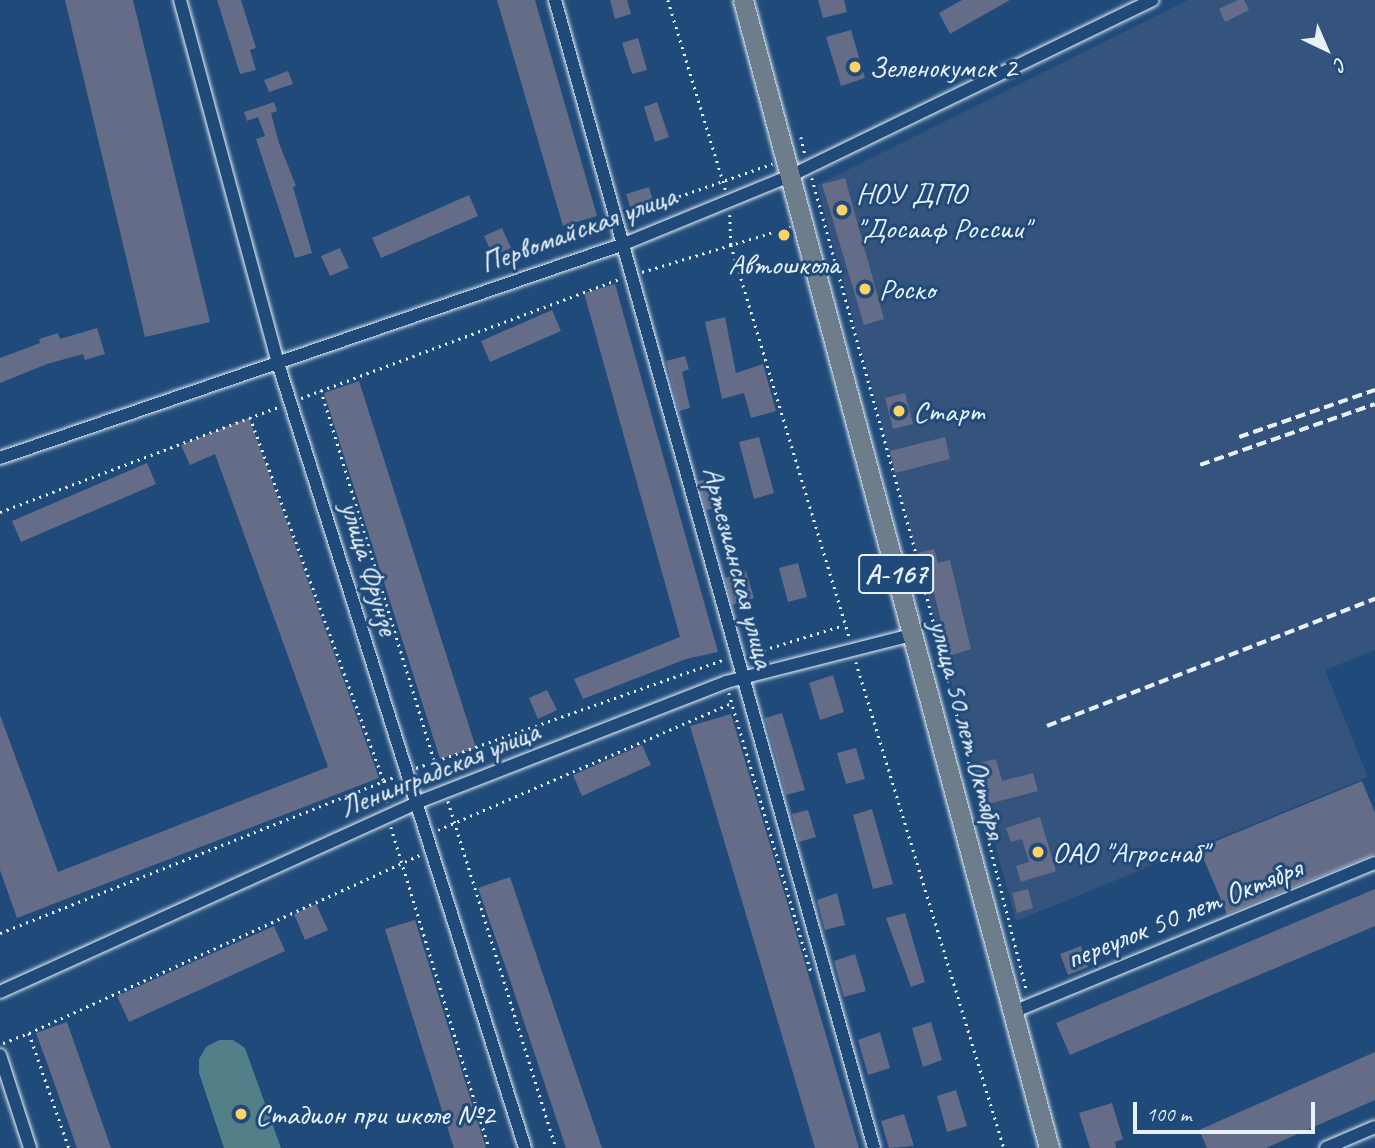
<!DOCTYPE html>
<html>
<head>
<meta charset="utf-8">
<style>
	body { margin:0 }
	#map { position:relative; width:1375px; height:1148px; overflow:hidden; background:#1f4a7a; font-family:Caveat,sans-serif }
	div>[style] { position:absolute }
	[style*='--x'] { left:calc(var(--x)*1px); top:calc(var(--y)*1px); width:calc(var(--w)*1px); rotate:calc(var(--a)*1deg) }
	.built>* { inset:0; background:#34547e }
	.green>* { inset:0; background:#538088 }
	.building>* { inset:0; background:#646c87 }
	.path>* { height:2.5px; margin-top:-1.25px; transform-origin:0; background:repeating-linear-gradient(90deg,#e8f1f8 0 2px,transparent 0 7px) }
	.roads { filter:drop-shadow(0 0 2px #e8f1f8) drop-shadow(0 0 2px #e8f1f8) }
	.minor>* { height:12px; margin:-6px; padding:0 6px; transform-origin:6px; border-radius:6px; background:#1f4a7a }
	.trunk>* { height:19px; margin:-9.5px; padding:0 9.5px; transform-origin:9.5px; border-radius:9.5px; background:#6d7d8c }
	.rail>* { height:3.5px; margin-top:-1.75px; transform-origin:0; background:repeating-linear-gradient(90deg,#e8f1f8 0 10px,transparent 0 15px) }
	.dots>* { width:19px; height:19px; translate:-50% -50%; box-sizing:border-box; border:4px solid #1f4a7a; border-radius:50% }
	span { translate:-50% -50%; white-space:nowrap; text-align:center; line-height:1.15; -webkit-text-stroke:6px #1f4a7a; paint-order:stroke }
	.shield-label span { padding:2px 5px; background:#1f4a7a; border:2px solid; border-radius:5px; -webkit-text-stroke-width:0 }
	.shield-label { font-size:28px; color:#e8f1f8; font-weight:700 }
	.poi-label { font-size:30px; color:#e8f1f8 }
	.left { translate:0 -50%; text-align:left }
	.street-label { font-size:30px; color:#e8f1f8 }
	.north { position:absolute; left:1291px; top:14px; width:70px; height:70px; -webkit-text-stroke:5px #1f4a7a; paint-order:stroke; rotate:136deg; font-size:19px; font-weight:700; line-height:28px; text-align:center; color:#e8f1f8 }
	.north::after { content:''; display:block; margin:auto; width:24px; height:32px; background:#e8f1f8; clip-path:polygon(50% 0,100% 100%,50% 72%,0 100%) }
	.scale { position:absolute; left:1133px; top:1102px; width:182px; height:32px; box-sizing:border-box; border:4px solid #e8f1f8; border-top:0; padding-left:9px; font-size:21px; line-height:24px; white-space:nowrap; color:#e8f1f8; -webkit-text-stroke:5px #1f4a7a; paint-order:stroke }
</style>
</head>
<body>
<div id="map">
	<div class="built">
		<div style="clip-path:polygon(1188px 0,1375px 0,1375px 650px,1325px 670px,1368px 777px,1016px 921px,817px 185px)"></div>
	</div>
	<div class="green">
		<div style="clip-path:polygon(219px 1040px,233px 1040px,245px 1048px,281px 1148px,224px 1148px,199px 1073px,199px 1059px,206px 1047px)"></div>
	</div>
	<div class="building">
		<div style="clip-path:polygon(65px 0,133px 0,210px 322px,145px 337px)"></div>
		<div style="clip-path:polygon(217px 0,241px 0,256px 48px,250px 50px,256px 70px,240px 74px)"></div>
		<div style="clip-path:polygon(497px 0,535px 0,597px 216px,563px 226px)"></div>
		<div style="clip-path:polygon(610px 0,627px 0,631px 14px,615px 19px)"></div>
		<div style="clip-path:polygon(818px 0,844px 0,847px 12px,823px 18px)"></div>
		<div style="clip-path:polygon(962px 0,1010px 0,950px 34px,939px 13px)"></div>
		<div style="clip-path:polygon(1238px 0,1244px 0,1249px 10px,1225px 22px,1219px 9px)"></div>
		<div style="clip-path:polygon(851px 30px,865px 78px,841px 86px,826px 37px)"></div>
		<div style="clip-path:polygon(638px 38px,647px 70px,632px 74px,622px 43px)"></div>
		<div style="clip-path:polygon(288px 71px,293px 84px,269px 92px,264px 80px)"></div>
		<div style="clip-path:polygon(274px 102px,277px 111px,271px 113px,279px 143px,296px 186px,293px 187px,312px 253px,295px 258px,256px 139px,265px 136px,258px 117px,247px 121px,244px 112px)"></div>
		<div style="clip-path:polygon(657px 102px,669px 137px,655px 142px,644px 107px)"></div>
		<div style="clip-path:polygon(845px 178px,884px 319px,864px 325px,822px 184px)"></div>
		<div style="clip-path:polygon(649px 187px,653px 201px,630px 207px,626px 194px)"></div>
		<div style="clip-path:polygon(469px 195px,478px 216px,381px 258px,372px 238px)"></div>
		<div style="clip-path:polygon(502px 228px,511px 248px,493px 256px,484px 236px)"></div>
		<div style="clip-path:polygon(340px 248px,349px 268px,330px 276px,321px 256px)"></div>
		<div style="clip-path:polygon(615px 284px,718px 652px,686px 659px,583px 699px,574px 679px,680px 637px,584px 293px)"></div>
		<div style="clip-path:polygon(552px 310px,561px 331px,490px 362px,481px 341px)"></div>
		<div style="clip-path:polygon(725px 317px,736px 373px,763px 364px,776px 411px,751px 418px,744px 393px,722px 399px,705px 322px)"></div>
		<div style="clip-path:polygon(97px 328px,105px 354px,85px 360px,83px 354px,47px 364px,0 383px,0 358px,40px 343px,39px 339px,58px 333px,60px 339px)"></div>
		<div style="clip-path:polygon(685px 356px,689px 369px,682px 372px,690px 408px,679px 411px,666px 361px)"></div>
		<div style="clip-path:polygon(359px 381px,476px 748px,440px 759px,324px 393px)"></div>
		<div style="clip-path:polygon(905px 393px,913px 424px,893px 429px,885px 398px)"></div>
		<div style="clip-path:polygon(249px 418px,379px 778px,17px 918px,0 870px,0 715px,58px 872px,328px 767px,215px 454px,190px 465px,181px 445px)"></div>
		<div style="clip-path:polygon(759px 437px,774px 493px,754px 499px,739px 442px)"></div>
		<div style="clip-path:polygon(945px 437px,950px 459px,895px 473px,890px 451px)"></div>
		<div style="clip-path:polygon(147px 463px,156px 484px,21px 542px,12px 521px)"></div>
		<div style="clip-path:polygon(715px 477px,722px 507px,706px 510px,698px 481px)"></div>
		<div style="clip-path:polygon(934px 549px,938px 563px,950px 560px,971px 649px,949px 656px,927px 563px,921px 564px,918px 553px)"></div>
		<div style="clip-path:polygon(798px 563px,807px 597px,788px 602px,779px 568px)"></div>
		<div style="clip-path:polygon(746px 571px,754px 598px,732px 605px,725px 578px)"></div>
		<div style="clip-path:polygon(833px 675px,844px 712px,820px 720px,809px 683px)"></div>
		<div style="clip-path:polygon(547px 690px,557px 710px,538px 719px,529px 698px)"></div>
		<div style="clip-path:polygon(782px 713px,805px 790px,786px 795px,765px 718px)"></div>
		<div style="clip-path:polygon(731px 714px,787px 902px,859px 1148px,815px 1148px,788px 1056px,690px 726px)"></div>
		<div style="clip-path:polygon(642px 745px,651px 765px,582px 796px,573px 775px)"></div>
		<div style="clip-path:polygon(856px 748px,865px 779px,846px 784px,837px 753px)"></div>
		<div style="clip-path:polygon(996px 759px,1002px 781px,1033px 773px,1038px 791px,984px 805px,974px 764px)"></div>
		<div style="clip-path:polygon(1362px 781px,1375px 813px,1375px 854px,1227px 914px,1199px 848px)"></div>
		<div style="clip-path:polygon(872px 809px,893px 884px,873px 889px,853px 815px)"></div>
		<div style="clip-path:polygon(808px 810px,816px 837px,799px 842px,792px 814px)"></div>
		<div style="clip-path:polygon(1040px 817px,1056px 871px,1021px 882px,1016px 866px,1029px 862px,1022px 839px,1011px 842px,1006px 828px)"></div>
		<div style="clip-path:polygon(510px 877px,554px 1007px,602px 1148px,566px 1148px,508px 974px,478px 888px)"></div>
		<div style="clip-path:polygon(1028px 889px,1033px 908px,1017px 913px,1012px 893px)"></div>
		<div style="clip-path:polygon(1375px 889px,1375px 926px,1070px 1055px,1056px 1023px)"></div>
		<div style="clip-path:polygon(837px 893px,845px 925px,825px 930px,817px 900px)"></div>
		<div style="clip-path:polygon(316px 904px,328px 930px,305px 940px,294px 914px)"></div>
		<div style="clip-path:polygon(905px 913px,925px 982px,911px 987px,886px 918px)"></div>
		<div style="clip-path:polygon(415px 920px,473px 1107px,486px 1148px,454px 1148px,444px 1117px,385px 929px)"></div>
		<div style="clip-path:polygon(274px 926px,285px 951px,129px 1022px,117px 996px)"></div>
		<div style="clip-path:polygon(1081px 946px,1088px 967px,1068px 975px,1060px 954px)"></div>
		<div style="clip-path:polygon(855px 954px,866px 991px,844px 997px,834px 961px)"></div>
		<div style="clip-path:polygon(67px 1022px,103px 1125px,111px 1148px,77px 1148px,51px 1074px,36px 1033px)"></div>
		<div style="clip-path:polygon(931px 1022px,942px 1060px,923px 1067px,912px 1028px)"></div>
		<div style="clip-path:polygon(880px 1032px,890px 1068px,868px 1075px,858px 1040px)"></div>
		<div style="clip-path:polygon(1375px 1052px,1375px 1100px,1266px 1148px,1207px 1148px,1199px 1130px)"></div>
		<div style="clip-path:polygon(956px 1090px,967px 1126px,947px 1132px,937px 1096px)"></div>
		<div style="clip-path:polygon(1112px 1103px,1123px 1139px,1115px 1142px,1116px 1148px,1090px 1148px,1079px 1113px)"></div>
		<div style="clip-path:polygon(904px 1114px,914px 1146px,889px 1148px,881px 1121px)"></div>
	</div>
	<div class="path">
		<div style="--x:668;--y:0;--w:200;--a:73.1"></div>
		<div style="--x:801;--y:137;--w:17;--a:77"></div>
		<div style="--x:812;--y:178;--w:402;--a:74.5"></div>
		<div style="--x:919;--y:565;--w:441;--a:75.8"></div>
		<div style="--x:626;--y:215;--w:155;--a:-19.3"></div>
		<div style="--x:730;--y:215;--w:30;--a:88"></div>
		<div style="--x:731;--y:245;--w:412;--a:73.2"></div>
		<div style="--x:642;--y:272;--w:155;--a:-16.9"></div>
		<div style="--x:321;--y:390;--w:410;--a:73"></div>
		<div style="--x:301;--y:398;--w:340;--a:-20.5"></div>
		<div style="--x:250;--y:417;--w:388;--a:69.8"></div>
		<div style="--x:384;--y:781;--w:22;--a:82"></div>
		<div style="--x:0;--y:512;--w:297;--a:-20.7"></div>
		<div style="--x:750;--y:654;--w:98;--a:-17.1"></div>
		<div style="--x:856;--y:662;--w:508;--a:73.06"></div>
		<div style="--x:729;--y:693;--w:291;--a:73.6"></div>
		<div style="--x:416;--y:768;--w:329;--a:-19.4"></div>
		<div style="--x:448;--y:801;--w:363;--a:72.7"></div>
		<div style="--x:391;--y:827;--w:336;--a:73"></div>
		<div style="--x:438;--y:830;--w:319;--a:-23.4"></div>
		<div style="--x:0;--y:933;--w:427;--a:-21.6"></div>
		<div style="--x:29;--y:1033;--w:432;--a:-24.5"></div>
		<div style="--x:3;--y:1043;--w:28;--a:-21"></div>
		<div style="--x:29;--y:1033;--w:122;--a:70.8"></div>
	</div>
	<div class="roads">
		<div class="minor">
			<div style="--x:180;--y:0;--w:373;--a:74.9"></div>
			<div style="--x:277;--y:360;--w:826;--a:72.53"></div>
			<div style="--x:555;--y:0;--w:1191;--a:74.47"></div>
			<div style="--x:0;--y:458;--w:660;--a:-18.93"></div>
			<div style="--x:624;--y:244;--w:179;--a:-22.3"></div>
			<div style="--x:790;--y:176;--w:403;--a:-25.9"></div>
			<div style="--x:0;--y:992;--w:457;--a:-24.4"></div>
			<div style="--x:416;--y:803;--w:333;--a:-21.3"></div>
			<div style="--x:726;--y:682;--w:192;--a:-14.2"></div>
			<div style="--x:1013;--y:1012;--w:391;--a:-22.4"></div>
			<div style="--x:0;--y:1055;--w:98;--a:72.1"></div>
			<div style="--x:1326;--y:1148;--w:53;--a:-23.2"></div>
		</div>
		<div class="trunk">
			<div style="--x:743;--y:0;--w:1188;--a:75.07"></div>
		</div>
	</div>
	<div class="rail">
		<div style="--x:1239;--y:437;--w:144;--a:-19.1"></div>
		<div style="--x:1200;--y:465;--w:185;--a:-19.2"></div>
		<div style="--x:1047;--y:726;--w:352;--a:-21.2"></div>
	</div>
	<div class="dots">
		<div style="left:855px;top:67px;background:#ffd166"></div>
		<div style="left:842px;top:210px;background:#ffd166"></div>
		<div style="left:784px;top:235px;background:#ffd166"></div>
		<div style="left:865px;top:289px;background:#ffd166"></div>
		<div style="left:899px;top:411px;background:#ffd166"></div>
		<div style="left:1038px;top:852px;background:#ffd166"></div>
		<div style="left:241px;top:1114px;background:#ffd166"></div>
	</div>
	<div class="shield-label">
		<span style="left:896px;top:574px">А-167</span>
	</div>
	<div class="poi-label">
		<span class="left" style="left:869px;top:67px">Зеленокумск 2</span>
		<span class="left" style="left:856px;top:210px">НОУ ДПО<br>"Досааф России"</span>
		<span style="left:784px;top:264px">Автошкола</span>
		<span class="left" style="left:879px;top:289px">Роско</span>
		<span class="left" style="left:913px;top:411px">Старт</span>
		<span class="left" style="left:1052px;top:852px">ОАО "Агроснаб"</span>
		<span class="left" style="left:255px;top:1114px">Стадион при школе №2</span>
	</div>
	<div class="street-label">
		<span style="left:578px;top:229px;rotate:-20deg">Первомайская улица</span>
		<span style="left:739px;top:567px;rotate:75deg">Артезианская улица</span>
		<span style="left:370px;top:568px;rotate:73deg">улица Фрунзе</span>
		<span style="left:968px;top:729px;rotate:75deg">улица 50 лет Октября</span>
		<span style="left:439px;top:769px;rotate:-22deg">Ленинградская улица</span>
		<span style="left:1184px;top:913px;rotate:-22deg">переулок 50 лет Октября</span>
	</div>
	<div class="north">С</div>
	<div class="scale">100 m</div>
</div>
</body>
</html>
